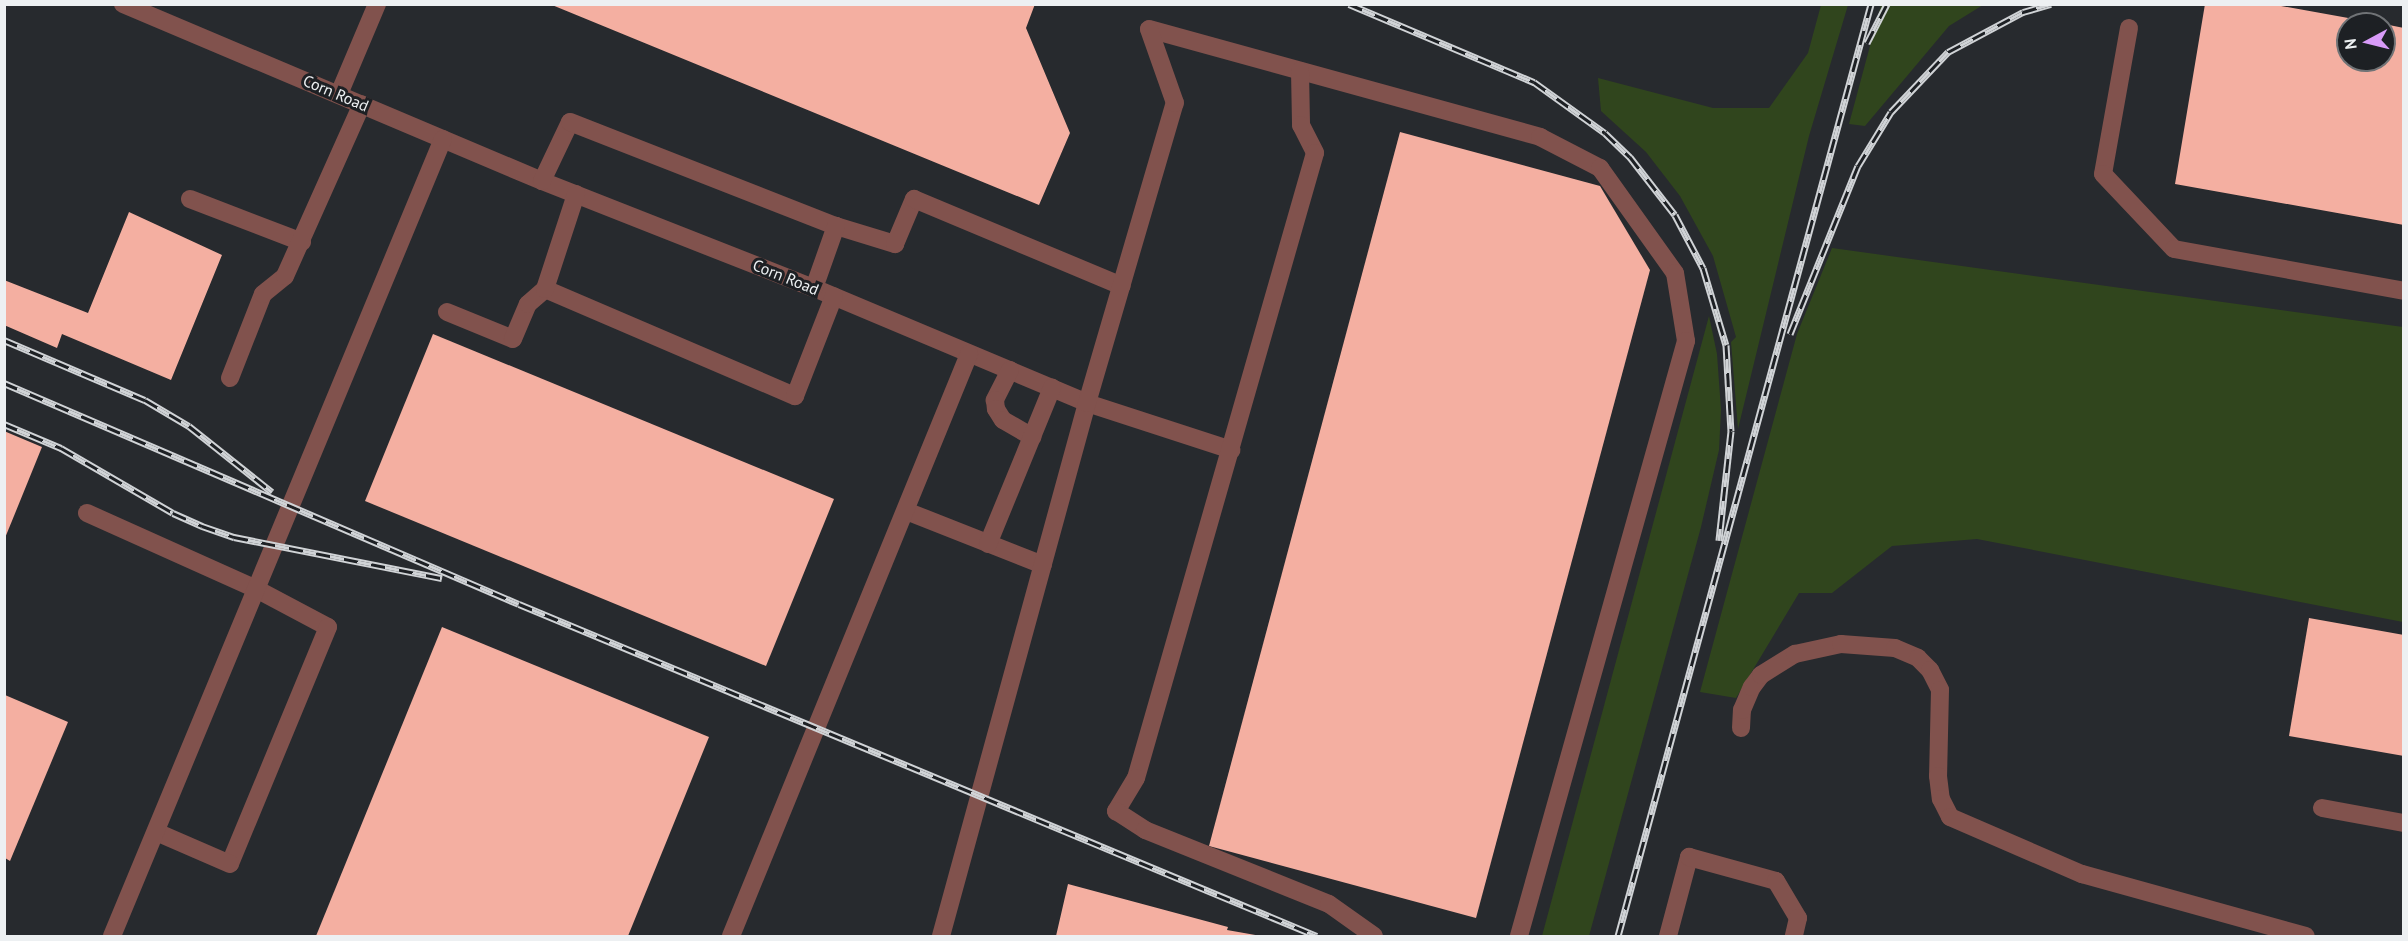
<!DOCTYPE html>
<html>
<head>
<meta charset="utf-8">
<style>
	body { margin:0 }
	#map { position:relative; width:2408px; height:941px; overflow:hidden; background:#272a2e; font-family:"PT Sans",sans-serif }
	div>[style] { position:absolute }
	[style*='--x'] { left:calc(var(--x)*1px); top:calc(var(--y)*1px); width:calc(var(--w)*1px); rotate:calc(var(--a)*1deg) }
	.green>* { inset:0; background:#30451d }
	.building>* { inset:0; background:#f4afa1 }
	.minor>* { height:18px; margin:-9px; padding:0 9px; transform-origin:9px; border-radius:9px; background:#81524d }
	.rail>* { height:7px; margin-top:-3.5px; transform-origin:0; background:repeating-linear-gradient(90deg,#1d2024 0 14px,#d0d3d6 0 28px); box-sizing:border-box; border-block:2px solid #d0d3d6 }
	span { translate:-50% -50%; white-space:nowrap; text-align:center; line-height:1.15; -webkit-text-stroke:6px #1d2024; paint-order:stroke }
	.street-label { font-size:16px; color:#edf0f2 }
	.frame { position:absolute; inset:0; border:6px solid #edf0f2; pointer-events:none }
	.north { position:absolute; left:2336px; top:12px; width:60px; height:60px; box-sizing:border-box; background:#1d2024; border:2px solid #707376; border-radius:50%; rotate:263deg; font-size:16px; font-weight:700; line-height:24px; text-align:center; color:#edf0f2 }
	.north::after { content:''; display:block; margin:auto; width:21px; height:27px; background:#d89bf8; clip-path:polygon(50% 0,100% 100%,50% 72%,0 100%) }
</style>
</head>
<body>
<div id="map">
	<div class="green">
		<div style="clip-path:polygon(1821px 5px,1848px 5px,1809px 136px,1738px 429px,1731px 342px,1736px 337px,1713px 256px,1680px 196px,1646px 152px,1601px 111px,1598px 78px,1713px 108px,1769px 108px,1808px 53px)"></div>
		<div style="clip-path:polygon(1881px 5px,1983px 5px,1949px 26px,1865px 126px,1849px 124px)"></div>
		<div style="clip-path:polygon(1832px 248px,2403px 327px,2403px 622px,1977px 539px,1892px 546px,1832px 593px,1799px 593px,1736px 698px,1700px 692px,1797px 334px)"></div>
		<div style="clip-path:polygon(1709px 316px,1717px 354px,1721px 410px,1719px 450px,1701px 527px,1589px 936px,1542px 936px)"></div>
	</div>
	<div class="building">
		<div style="clip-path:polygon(1035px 4px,1026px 28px,1070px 133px,1039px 205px,552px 5px)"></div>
		<div style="clip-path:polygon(2205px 4px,2270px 4px,2376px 23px,2348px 24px,2348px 60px,2384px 60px,2384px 24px,2404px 28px,2404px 225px,2175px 184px)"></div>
		<div style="clip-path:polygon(1400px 132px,1600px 186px,1650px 270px,1476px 918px,1209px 846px)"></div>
		<div style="clip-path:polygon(129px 212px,222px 255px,171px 380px,62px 334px,57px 348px,4px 325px,4px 280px,88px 313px)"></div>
		<div style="clip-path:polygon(433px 334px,834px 499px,766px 666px,365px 501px)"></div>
		<div style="clip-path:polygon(4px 431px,42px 447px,5px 538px,4px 538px)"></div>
		<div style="clip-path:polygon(2309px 618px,2404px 635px,2404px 756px,2289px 736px)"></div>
		<div style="clip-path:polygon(442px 627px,709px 737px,628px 936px,316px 936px)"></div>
		<div style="clip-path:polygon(5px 695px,68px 722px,10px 861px,5px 858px)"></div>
		<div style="clip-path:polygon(1068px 884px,1228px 927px,1227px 930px,1261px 936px,1056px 936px)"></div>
	</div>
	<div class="minor">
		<div style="--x:123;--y:4;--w:455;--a:22.9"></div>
		<div style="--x:542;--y:181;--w:292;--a:21.5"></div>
		<div style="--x:814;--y:288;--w:296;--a:22.8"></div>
		<div style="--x:1087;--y:403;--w:152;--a:18"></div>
		<div style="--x:2129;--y:28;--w:148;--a:100.1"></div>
		<div style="--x:2103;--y:174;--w:103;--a:46.6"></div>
		<div style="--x:2174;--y:249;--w:234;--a:10.3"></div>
		<div style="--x:1149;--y:29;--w:406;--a:15.4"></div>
		<div style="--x:1540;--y:137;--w:68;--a:27.3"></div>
		<div style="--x:1600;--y:168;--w:129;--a:54.5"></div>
		<div style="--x:1675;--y:273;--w:69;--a:80.8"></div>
		<div style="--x:1686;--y:341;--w:618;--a:105.68"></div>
		<div style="--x:1300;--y:71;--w:54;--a:88.9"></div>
		<div style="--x:1301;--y:125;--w:31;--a:63"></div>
		<div style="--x:1315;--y:153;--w:650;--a:105.98"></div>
		<div style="--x:1136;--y:778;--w:39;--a:121"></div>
		<div style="--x:1116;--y:811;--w:35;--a:33"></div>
		<div style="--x:1145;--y:830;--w:198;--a:21.9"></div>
		<div style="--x:1329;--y:904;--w:55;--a:35.4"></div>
		<div style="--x:339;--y:94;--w:98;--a:-67.1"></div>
		<div style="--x:542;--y:181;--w:65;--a:-64.6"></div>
		<div style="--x:570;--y:122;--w:286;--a:21.4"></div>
		<div style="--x:836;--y:226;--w:62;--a:17"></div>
		<div style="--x:895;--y:244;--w:49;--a:-67.1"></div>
		<div style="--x:914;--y:199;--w:225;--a:22.7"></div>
		<div style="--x:190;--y:199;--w:120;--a:21"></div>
		<div style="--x:814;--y:288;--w:66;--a:-70.5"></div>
		<div style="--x:545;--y:289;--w:272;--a:23.2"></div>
		<div style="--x:795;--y:396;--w:107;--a:-68.7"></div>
		<div style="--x:447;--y:312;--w:71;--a:22.2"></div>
		<div style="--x:513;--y:339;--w:38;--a:-67"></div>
		<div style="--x:528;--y:304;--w:23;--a:-41"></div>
		<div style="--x:545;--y:289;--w:100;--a:-71.9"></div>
		<div style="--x:1010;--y:370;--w:34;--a:117"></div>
		<div style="--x:995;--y:400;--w:9;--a:84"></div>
		<div style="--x:996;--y:409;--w:13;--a:58"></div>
		<div style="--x:1003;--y:420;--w:34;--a:30"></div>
		<div style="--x:230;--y:378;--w:90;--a:-68.6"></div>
		<div style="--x:263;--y:294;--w:28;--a:-39"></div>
		<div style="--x:285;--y:276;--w:188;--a:-65.9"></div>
		<div style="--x:906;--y:511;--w:147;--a:21.5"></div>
		<div style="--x:87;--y:513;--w:188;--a:24.2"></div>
		<div style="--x:258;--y:590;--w:79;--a:27.9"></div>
		<div style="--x:328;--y:627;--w:256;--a:112.5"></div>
		<div style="--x:230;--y:864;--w:81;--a:-156.6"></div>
		<div style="--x:988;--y:544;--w:169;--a:-67.7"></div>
		<div style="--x:1741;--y:728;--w:18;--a:-87"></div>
		<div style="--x:1742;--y:710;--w:25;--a:-67"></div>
		<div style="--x:1752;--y:687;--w:15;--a:-53"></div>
		<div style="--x:1761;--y:675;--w:40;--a:-32"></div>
		<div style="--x:1795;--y:654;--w:47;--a:-12.3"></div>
		<div style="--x:1841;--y:644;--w:54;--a:4.2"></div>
		<div style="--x:1895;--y:648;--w:25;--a:23"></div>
		<div style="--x:1918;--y:658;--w:17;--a:45"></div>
		<div style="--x:1930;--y:670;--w:22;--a:63"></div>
		<div style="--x:1940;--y:690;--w:86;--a:91.3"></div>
		<div style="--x:1938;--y:776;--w:23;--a:83"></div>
		<div style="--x:1941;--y:799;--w:20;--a:63"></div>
		<div style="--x:1950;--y:817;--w:144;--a:23.4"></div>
		<div style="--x:2082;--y:874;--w:232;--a:15.5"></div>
		<div style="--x:2322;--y:808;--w:83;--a:10.4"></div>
		<div style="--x:112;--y:936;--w:863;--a:-67.45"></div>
		<div style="--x:731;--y:936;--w:629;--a:-67.76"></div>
		<div style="--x:941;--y:936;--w:553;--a:-74.68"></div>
		<div style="--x:1087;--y:403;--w:313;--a:-73.7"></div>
		<div style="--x:1175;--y:103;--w:78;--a:-109.4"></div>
		<div style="--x:1668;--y:936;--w:82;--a:-75.1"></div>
		<div style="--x:1689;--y:857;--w:90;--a:15.4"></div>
		<div style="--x:1776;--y:881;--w:43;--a:59.3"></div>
		<div style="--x:1798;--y:918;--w:18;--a:103"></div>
	</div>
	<div class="rail">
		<div style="--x:1349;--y:4;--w:201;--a:22.9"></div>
		<div style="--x:1534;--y:82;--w:87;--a:35.7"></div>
		<div style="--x:1605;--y:133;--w:35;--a:44"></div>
		<div style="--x:1630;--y:157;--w:73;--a:52.2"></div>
		<div style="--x:1675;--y:215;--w:60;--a:62.2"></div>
		<div style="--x:1703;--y:268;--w:80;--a:73.4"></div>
		<div style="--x:1726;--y:345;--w:86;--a:86.7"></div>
		<div style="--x:1731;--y:431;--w:110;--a:96.3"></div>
		<div style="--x:1867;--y:43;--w:44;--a:-62.9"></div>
		<div style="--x:1790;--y:334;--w:181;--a:-68"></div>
		<div style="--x:1858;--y:166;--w:63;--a:-58.6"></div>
		<div style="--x:1891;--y:112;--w:83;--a:-46.5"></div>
		<div style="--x:1948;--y:52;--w:85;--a:-28.1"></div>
		<div style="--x:2023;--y:12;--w:29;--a:-16"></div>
		<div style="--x:4;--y:340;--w:153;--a:23.1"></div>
		<div style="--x:145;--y:400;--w:51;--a:30.6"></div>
		<div style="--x:189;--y:426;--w:106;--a:38.5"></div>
		<div style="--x:4;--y:383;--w:560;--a:23.23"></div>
		<div style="--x:519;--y:604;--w:864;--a:22.59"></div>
		<div style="--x:4;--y:424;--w:62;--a:22.8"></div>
		<div style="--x:61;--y:448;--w:129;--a:30.1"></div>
		<div style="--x:173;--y:513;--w:32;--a:24"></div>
		<div style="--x:202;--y:526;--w:34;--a:19"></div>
		<div style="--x:234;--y:537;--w:212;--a:11.2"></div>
		<div style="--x:1618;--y:936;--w:966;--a:-74.81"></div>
	</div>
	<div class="street-label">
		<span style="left:336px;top:93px;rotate:23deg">Corn Road</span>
		<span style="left:786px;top:277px;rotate:22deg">Corn Road</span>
	</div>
	<div class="frame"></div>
	<div class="north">N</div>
</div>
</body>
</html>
